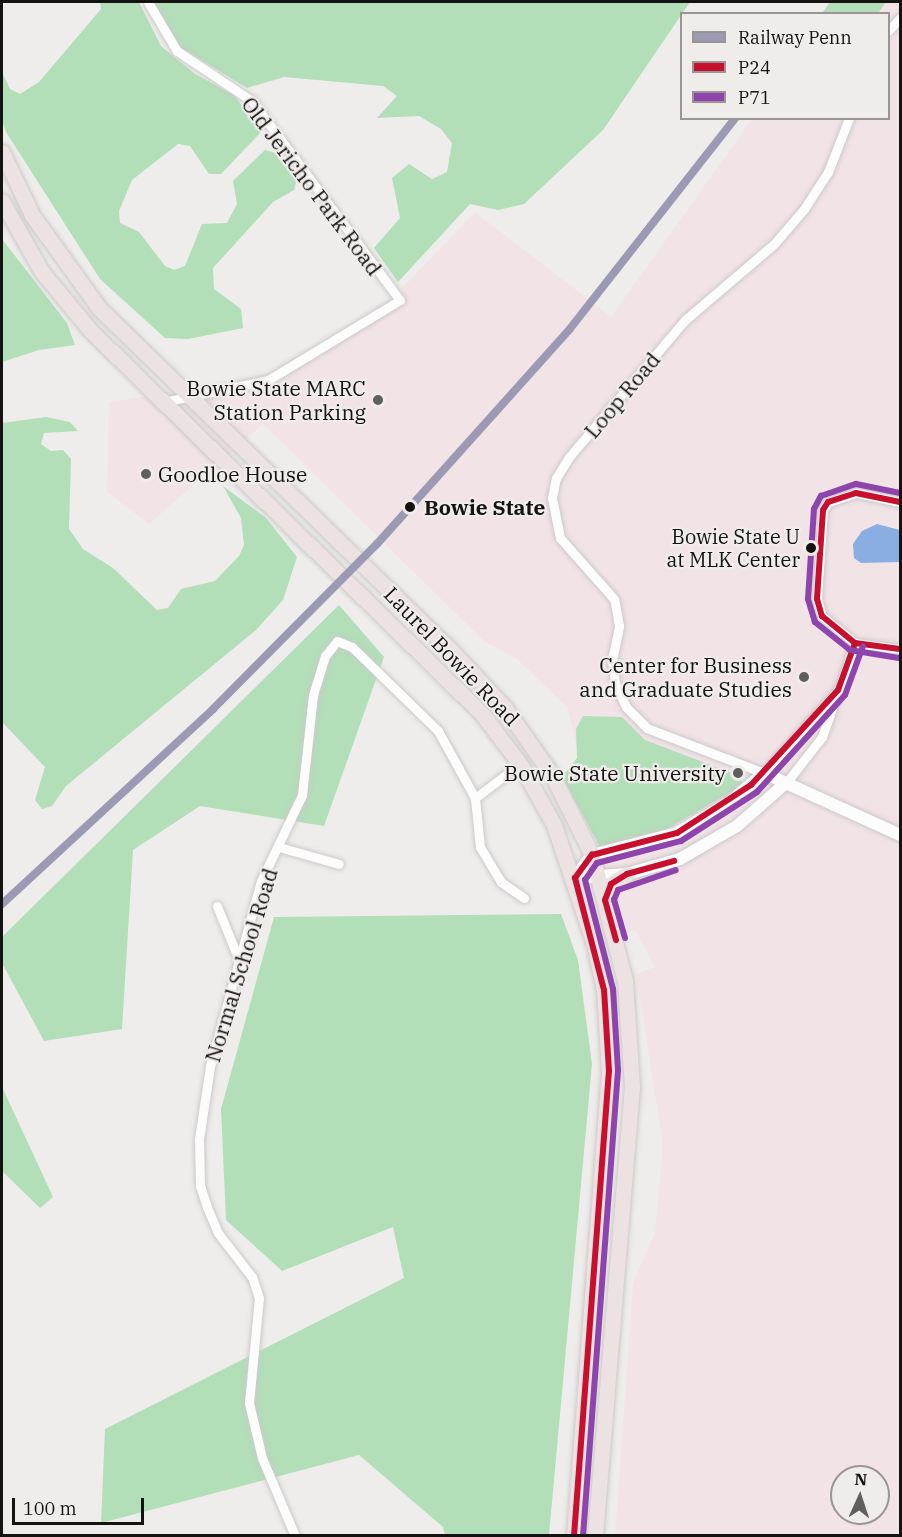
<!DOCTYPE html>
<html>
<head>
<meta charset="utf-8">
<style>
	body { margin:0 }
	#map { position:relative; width:902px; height:1537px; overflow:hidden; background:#efedeb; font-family:"IBM Plex Serif",serif }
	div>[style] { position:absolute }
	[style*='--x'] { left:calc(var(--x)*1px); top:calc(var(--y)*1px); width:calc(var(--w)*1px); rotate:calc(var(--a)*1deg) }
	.education>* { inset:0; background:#f2e3e7 }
	.forest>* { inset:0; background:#b2deb8 }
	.water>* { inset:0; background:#8aaee2 }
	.roads { filter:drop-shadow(0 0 2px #cbcac9) drop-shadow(0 0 2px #cbcac9) }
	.minor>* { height:9px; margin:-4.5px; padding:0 4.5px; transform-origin:4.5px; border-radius:4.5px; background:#fdfcfc }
	.tertiary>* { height:12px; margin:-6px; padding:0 6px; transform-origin:6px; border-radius:6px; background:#fdfcfc }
	.primary>* { height:15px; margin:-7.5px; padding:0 7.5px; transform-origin:7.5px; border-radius:7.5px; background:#ece2e1 }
	.bus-1>* { height:6px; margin:-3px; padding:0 3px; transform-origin:3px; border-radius:3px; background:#c8102e }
	.bus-2>* { height:6px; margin:-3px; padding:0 3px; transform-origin:3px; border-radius:3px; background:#8e44ad }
	.rail-1>* { height:8px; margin:-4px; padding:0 4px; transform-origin:4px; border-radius:4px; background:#9b99b4 }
	.dots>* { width:16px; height:16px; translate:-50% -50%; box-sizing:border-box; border:3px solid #f0ecea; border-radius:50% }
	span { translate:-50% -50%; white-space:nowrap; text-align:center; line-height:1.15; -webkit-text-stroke:4.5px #f0ecea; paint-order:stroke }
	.bus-label { font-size:20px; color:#141312 }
	.right { translate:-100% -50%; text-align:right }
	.street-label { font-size:21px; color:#141312 }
	.poi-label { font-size:21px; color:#141312 }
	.left { translate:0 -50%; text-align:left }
	.stop-label { font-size:21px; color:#141312; font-weight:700 }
	.frame { position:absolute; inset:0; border:3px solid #141312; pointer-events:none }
	.legend { position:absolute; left:680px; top:12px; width:210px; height:108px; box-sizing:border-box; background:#f0ecea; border:2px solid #989594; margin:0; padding:8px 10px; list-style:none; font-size:18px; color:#141312 }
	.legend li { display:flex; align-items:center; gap:12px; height:30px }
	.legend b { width:30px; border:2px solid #989594 }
	.north { position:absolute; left:830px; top:1465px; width:60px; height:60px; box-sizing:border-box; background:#f0ecea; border:2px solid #989594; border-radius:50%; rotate:3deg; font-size:16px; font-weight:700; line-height:24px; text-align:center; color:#141312 }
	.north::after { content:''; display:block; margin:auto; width:21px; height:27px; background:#615f5e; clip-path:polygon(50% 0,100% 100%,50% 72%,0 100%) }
	.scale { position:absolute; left:12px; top:1498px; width:132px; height:27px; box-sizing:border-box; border:3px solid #141312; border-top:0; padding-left:8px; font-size:18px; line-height:21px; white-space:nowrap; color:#141312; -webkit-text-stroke:4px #f0ecea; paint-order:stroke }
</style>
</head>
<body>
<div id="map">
	<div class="education">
		<div style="clip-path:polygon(evenodd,833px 2px,900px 2px,900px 1535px,615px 1535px,633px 1283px,655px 1233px,663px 1145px,636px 974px,655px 967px,635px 930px,628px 932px,596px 832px,568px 708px,517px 659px,485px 642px,263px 424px,149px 524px,107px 492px,109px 402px,237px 382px,286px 366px,389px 302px,475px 212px,611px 317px,752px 119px,888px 118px,888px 14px,825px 13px,833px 2px,842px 1477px,878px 1477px,878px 1513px,842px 1513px,842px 1477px)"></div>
	</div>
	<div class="forest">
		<div style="clip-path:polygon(100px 2px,139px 2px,161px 46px,195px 74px,234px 95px,261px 132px,221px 174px,209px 174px,190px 146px,178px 144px,132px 180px,119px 211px,120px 223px,139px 232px,165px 266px,174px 270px,185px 266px,202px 224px,227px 223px,237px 204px,233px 181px,265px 150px,276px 153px,297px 179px,294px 190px,273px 202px,213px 268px,214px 289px,241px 309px,243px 328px,188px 339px,165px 338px,100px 279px,6px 132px,2px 119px,2px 72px,10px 89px,20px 94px,39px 82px,101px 9px)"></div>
		<div style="clip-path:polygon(154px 2px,690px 2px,603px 130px,524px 204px,498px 210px,470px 204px,398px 282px,374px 248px,400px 218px,392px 178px,409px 164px,432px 179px,447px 172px,452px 143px,441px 129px,419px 116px,377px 118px,397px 96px,383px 86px,284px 77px,247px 88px,178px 46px)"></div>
		<div style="clip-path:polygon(830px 2px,886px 2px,878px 13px,822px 13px)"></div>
		<div style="clip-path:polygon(2px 239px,67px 323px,75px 345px,39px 350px,2px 362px)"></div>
		<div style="clip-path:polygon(46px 417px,70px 422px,78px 431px,44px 433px,41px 444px,51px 451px,63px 450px,71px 459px,69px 529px,83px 549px,113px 568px,157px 610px,168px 608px,181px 589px,215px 581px,239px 556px,244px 545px,241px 518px,223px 486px,266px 518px,297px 557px,283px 600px,256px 630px,66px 786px,52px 806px,42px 809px,35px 800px,45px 767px,2px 722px,2px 423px)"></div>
		<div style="clip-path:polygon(339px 605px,384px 657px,324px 826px,200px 806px,133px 850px,122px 1029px,44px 1041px,2px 963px,2px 937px)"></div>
		<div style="clip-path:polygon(583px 716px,622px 717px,645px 740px,740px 776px,743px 785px,667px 829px,600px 847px,562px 777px,577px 758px,576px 729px)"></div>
		<div style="clip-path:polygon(561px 914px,578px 960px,592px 1064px,549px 1535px,445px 1535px,443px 1527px,359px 1455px,101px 1523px,105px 1429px,404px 1278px,393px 1227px,282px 1271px,226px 1220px,221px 1109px,274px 917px)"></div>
		<div style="clip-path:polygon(2px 1087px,53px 1197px,40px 1208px,2px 1171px)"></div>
	</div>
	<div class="water">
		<div style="clip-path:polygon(877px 524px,900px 530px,900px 562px,861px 563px,854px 558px,853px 544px,862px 531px)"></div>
	</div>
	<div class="roads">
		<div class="minor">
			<div style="--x:148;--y:2;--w:57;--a:59.4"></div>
			<div style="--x:177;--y:51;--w:90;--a:33.7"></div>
			<div style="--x:252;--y:101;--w:248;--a:53.4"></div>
			<div style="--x:400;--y:300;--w:154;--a:148.8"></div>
			<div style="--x:268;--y:380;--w:107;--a:168.2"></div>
			<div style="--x:888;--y:31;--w:18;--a:-47"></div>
			<div style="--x:900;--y:502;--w:45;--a:-168.4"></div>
			<div style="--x:856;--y:493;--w:29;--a:162"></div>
			<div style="--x:828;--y:502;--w:9;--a:122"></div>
			<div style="--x:823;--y:510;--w:89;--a:93.9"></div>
			<div style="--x:817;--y:599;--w:18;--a:74"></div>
			<div style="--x:822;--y:616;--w:43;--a:39.3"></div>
			<div style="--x:855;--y:643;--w:45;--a:7.6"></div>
			<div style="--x:838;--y:690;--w:111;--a:131.7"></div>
			<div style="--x:764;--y:773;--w:125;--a:-159"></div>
			<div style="--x:647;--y:728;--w:30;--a:-135"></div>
			<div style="--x:626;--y:707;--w:26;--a:-115"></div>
			<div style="--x:615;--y:683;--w:23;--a:-97"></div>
			<div style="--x:612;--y:660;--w:35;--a:-78"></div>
			<div style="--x:619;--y:626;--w:27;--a:-100"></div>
			<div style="--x:614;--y:599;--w:81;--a:-131.5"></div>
			<div style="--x:560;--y:538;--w:41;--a:-101.3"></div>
			<div style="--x:552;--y:498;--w:20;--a:-79"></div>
			<div style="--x:556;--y:478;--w:26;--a:-58"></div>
			<div style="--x:570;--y:456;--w:178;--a:-49.8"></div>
			<div style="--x:685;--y:320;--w:117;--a:-40.5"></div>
			<div style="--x:774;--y:244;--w:46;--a:-49.4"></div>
			<div style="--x:804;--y:209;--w:44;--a:-57"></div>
			<div style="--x:828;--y:172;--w:58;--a:-68.7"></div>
			<div style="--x:786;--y:783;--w:58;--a:-52"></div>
			<div style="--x:822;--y:737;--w:100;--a:-70.7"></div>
			<div style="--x:475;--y:798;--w:56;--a:-37.1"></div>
			<div style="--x:279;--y:847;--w:62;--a:15.8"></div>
			<div style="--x:217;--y:906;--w:64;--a:67.9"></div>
			<div style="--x:295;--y:1536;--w:85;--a:-112.9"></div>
			<div style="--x:262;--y:1458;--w:57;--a:-103.3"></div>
			<div style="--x:249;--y:1403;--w:105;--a:-84.6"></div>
			<div style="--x:259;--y:1298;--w:22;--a:-108"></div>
			<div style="--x:252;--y:1277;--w:56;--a:-127.7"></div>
			<div style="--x:218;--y:1233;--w:28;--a:-113"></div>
			<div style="--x:207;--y:1207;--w:22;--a:-108"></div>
			<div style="--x:200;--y:1186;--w:47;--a:-91.2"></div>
			<div style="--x:199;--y:1139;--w:74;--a:-81.4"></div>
			<div style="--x:210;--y:1066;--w:192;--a:-74.6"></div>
			<div style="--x:261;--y:881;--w:95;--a:-64.5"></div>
			<div style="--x:302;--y:795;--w:101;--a:-83.7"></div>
			<div style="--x:313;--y:695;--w:41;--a:-72.9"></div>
			<div style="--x:325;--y:656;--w:19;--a:-51"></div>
			<div style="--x:337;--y:641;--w:16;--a:22"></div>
			<div style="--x:352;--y:647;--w:120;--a:44.3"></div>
			<div style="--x:438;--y:731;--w:77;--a:61.1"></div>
			<div style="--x:475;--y:798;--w:49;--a:84.2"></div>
			<div style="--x:480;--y:847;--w:41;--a:59"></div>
			<div style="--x:501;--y:882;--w:28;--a:35"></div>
		</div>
		<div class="tertiary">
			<div style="--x:575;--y:878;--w:29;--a:-54"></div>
			<div style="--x:592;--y:855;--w:88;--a:-14.5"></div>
			<div style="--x:677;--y:833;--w:63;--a:-30.7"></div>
			<div style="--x:731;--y:801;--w:43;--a:-40.3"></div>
			<div style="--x:764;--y:773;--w:149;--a:24.5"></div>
			<div style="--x:575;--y:878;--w:52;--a:-4.4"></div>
			<div style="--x:627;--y:874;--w:55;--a:-15.8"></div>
			<div style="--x:680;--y:859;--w:66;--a:-30.1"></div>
			<div style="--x:737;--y:826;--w:65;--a:-41.3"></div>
		</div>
		<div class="primary">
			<div style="--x:2;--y:152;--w:70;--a:64.5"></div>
			<div style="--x:32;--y:215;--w:115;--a:54.2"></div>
			<div style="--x:99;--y:308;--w:482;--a:44.2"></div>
			<div style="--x:445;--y:644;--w:88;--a:46.8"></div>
			<div style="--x:505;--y:708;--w:82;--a:55"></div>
			<div style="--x:552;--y:775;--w:89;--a:63.4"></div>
			<div style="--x:592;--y:855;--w:130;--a:75.3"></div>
			<div style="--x:625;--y:981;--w:105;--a:86.2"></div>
			<div style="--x:632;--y:1086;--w:452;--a:94.7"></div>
			<div style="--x:2;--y:201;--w:81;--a:60.6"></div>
			<div style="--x:42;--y:272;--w:75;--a:50.4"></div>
			<div style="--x:90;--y:330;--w:549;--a:44.41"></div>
			<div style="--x:482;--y:714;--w:63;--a:52.8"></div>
			<div style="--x:520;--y:764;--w:70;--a:60.9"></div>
			<div style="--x:554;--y:825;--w:126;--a:71.4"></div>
			<div style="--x:594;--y:944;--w:47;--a:77.7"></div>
			<div style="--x:604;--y:990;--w:81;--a:86.5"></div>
			<div style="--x:609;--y:1071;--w:466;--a:94.3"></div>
			<div style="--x:605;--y:900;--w:17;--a:-69"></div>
			<div style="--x:611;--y:884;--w:19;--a:-32"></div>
		</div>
	</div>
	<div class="bus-1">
		<div style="--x:900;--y:502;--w:45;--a:-168.4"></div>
		<div style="--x:856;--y:493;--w:29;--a:162"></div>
		<div style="--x:828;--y:502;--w:9;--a:122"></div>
		<div style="--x:823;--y:510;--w:89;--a:93.9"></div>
		<div style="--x:817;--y:599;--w:18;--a:74"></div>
		<div style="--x:822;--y:616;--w:43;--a:39.3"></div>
		<div style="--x:855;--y:643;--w:45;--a:7.6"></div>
		<div style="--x:616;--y:940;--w:41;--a:-105.4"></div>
		<div style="--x:605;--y:900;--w:17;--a:-69"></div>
		<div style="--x:611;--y:884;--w:19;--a:-32"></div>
		<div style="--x:627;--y:874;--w:49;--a:-15.5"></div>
		<div style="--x:574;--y:1536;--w:466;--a:-85.7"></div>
		<div style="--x:609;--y:1071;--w:81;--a:-93.5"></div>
		<div style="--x:604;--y:990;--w:116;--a:-104.5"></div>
		<div style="--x:575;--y:878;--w:29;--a:-54"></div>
		<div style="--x:592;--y:855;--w:88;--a:-14.5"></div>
		<div style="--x:677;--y:833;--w:88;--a:-33"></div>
		<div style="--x:751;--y:785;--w:129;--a:-47.5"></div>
		<div style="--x:838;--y:690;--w:50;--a:-70.1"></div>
	</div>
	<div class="bus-2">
		<div style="--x:899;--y:658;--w:50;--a:-170.7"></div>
		<div style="--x:850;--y:650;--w:45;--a:-141.3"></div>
		<div style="--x:815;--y:622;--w:24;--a:-107"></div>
		<div style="--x:808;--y:599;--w:90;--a:-86.2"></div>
		<div style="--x:814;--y:509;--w:15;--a:-62"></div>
		<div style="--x:821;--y:496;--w:37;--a:-19"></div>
		<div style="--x:856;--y:484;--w:45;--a:11.6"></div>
		<div style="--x:625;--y:938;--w:40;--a:-106"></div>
		<div style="--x:614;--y:900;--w:11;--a:-68"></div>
		<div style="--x:618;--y:890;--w:61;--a:-19"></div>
		<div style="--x:583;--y:1536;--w:467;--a:-85.7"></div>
		<div style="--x:618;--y:1070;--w:81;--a:-93.5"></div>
		<div style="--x:613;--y:989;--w:113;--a:-104.4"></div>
		<div style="--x:585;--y:880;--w:21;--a:-55"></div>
		<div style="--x:597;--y:863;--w:87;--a:-14.7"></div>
		<div style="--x:681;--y:841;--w:90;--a:-32.8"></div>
		<div style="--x:757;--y:792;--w:131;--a:-47.8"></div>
		<div style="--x:845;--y:695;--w:52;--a:-69.8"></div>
	</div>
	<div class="rail-1">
		<div style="--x:2;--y:904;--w:287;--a:-42.7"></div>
		<div style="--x:213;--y:709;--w:233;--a:-45.2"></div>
		<div style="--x:377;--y:544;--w:288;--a:-48.1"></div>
		<div style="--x:569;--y:330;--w:269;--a:-51.9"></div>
	</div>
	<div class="dots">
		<div style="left:378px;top:400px;background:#615f5e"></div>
		<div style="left:146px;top:474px;background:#615f5e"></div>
		<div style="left:410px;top:507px;background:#141312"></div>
		<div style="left:811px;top:548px;background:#141312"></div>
		<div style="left:804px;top:677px;background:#615f5e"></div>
		<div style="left:738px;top:773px;background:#615f5e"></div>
	</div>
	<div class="bus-label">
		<span class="right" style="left:800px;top:548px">Bowie State U<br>at MLK Center</span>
	</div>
	<div class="street-label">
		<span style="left:312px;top:186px;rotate:53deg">Old Jericho Park Road</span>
		<span style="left:622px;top:395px;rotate:-50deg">Loop Road</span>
		<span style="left:452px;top:656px;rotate:46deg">Laurel Bowie Road</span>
		<span style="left:241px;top:965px;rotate:-73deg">Normal School Road</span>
	</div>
	<div class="poi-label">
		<span class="right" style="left:366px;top:400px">Bowie State MARC<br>Station Parking</span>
		<span class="left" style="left:158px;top:474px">Goodloe House</span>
		<span class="right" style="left:792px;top:677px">Center for Business<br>and Graduate Studies</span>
		<span class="right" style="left:726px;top:773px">Bowie State University</span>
	</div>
	<div class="stop-label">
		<span class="left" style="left:424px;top:507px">Bowie State</span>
	</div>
	<div class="frame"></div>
	<ul class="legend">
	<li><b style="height:8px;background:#9b99b4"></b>Railway Penn</li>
	<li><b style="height:8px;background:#c8102e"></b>P24</li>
	<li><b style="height:8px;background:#8e44ad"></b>P71</li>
	</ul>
	<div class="north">N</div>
	<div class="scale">100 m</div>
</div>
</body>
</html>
